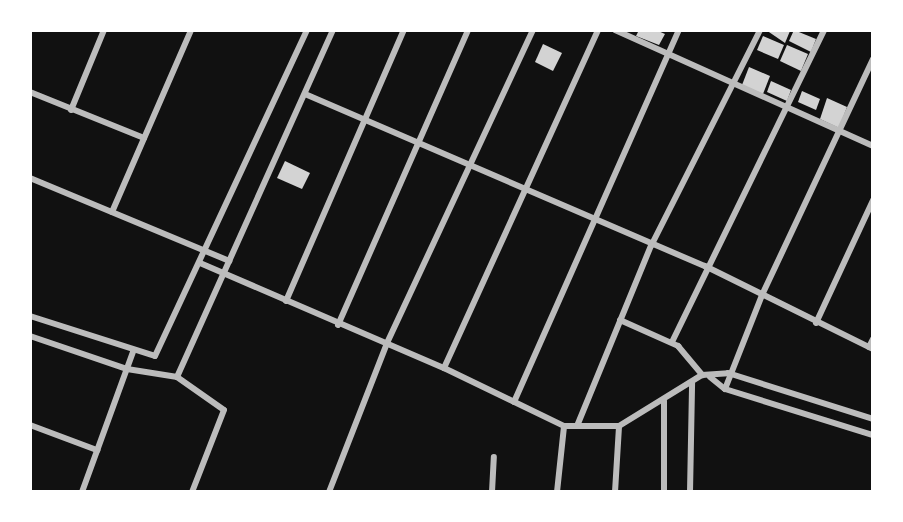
<!DOCTYPE html>
<html>
<head>
<meta charset="utf-8">
<style>
	body { margin:0 }
	#map { position:relative; width:903px; height:522px; overflow:hidden; background:#111; font-family:"Varela Round",sans-serif }
	div>[style] { position:absolute }
	[style*='--x'] { left:calc(var(--x)*1px); top:calc(var(--y)*1px); width:calc(var(--w)*1px); rotate:calc(var(--a)*1deg) }
	.building>* { inset:0; background:#d3d3d3 }
	.minor>* { height:6px; margin:-3px; padding:0 3px; transform-origin:3px; border-radius:3px; background:#bcbcbc }
	span { translate:-50% -50%; white-space:nowrap; text-align:center; line-height:1.15; -webkit-text-stroke:6px #fff; paint-order:stroke }
	.frame { position:absolute; inset:0; border:32px solid #fff; pointer-events:none }
</style>
</head>
<body>
<div id="map">
	<div class="building">
		<div style="clip-path:polygon(639px 30px,656px 30px,665px 34px,659px 45px,636px 36px)"></div>
		<div style="clip-path:polygon(766px 30px,788px 30px,790px 31px,785px 43px)"></div>
		<div style="clip-path:polygon(794px 30px,816px 39px,811px 52px,789px 41px)"></div>
		<div style="clip-path:polygon(763px 36px,784px 45px,778px 59px,757px 50px)"></div>
		<div style="clip-path:polygon(543px 44px,562px 53px,553px 71px,535px 62px)"></div>
		<div style="clip-path:polygon(787px 45px,808px 54px,801px 71px,780px 61px)"></div>
		<div style="clip-path:polygon(749px 67px,770px 76px,763px 94px,742px 85px)"></div>
		<div style="clip-path:polygon(771px 81px,791px 90px,787px 101px,767px 92px)"></div>
		<div style="clip-path:polygon(802px 91px,820px 99px,816px 110px,798px 102px)"></div>
		<div style="clip-path:polygon(827px 98px,847px 107px,839px 128px,820px 119px)"></div>
		<div style="clip-path:polygon(285px 161px,310px 173px,302px 189px,277px 178px)"></div>
	</div>
	<div class="minor">
		<div style="--x:615;--y:30;--w:283;--a:24.2"></div>
		<div style="--x:30;--y:92;--w:123;--a:22"></div>
		<div style="--x:305;--y:94;--w:435;--a:23.3"></div>
		<div style="--x:705;--y:266;--w:187;--a:26.3"></div>
		<div style="--x:71;--y:110;--w:87;--a:-67.6"></div>
		<div style="--x:30;--y:178;--w:216;--a:22.6"></div>
		<div style="--x:112;--y:212;--w:198;--a:-66.5"></div>
		<div style="--x:200;--y:263;--w:266;--a:23.3"></div>
		<div style="--x:444;--y:368;--w:133;--a:25.8"></div>
		<div style="--x:564;--y:426;--w:55;--a:0"></div>
		<div style="--x:619;--y:426;--w:97;--a:-31.6"></div>
		<div style="--x:702;--y:375;--w:26;--a:-4"></div>
		<div style="--x:728;--y:373;--w:152;--a:17.6"></div>
		<div style="--x:286;--y:301;--w:296;--a:-66.5"></div>
		<div style="--x:30;--y:316;--w:131;--a:17.7"></div>
		<div style="--x:155;--y:356;--w:360;--a:-65"></div>
		<div style="--x:620;--y:320;--w:64;--a:24.1"></div>
		<div style="--x:678;--y:346;--w:38;--a:50"></div>
		<div style="--x:816;--y:323;--w:136;--a:-65.1"></div>
		<div style="--x:338;--y:325;--w:322;--a:-66.2"></div>
		<div style="--x:30;--y:336;--w:102;--a:18.8"></div>
		<div style="--x:127;--y:369;--w:51;--a:9.1"></div>
		<div style="--x:177;--y:377;--w:380;--a:-65.8"></div>
		<div style="--x:672;--y:342;--w:347;--a:-64"></div>
		<div style="--x:869;--y:347;--w:9;--a:-63"></div>
		<div style="--x:444;--y:368;--w:371;--a:-65.5"></div>
		<div style="--x:177;--y:377;--w:57;--a:35.1"></div>
		<div style="--x:224;--y:410;--w:88;--a:111.3"></div>
		<div style="--x:710;--y:377;--w:19;--a:39"></div>
		<div style="--x:725;--y:389;--w:155;--a:17.3"></div>
		<div style="--x:725;--y:389;--w:101;--a:-68.5"></div>
		<div style="--x:762;--y:295;--w:261;--a:-64.8"></div>
		<div style="--x:514;--y:402;--w:407;--a:-66.1"></div>
		<div style="--x:30;--y:425;--w:72;--a:20.5"></div>
		<div style="--x:577;--y:426;--w:195;--a:-67.7"></div>
		<div style="--x:651;--y:246;--w:242;--a:-63.2"></div>
		<div style="--x:82;--y:492;--w:149;--a:-70"></div>
		<div style="--x:329;--y:492;--w:160;--a:-68.7"></div>
		<div style="--x:387;--y:343;--w:345;--a:-65"></div>
		<div style="--x:492;--y:492;--w:35;--a:-87"></div>
		<div style="--x:557;--y:492;--w:66;--a:-83.9"></div>
		<div style="--x:615;--y:492;--w:66;--a:-86.5"></div>
		<div style="--x:664;--y:492;--w:91;--a:-90"></div>
		<div style="--x:690;--y:492;--w:109;--a:-88.9"></div>
	</div>
	<div class="frame"></div>
</div>
</body>
</html>
